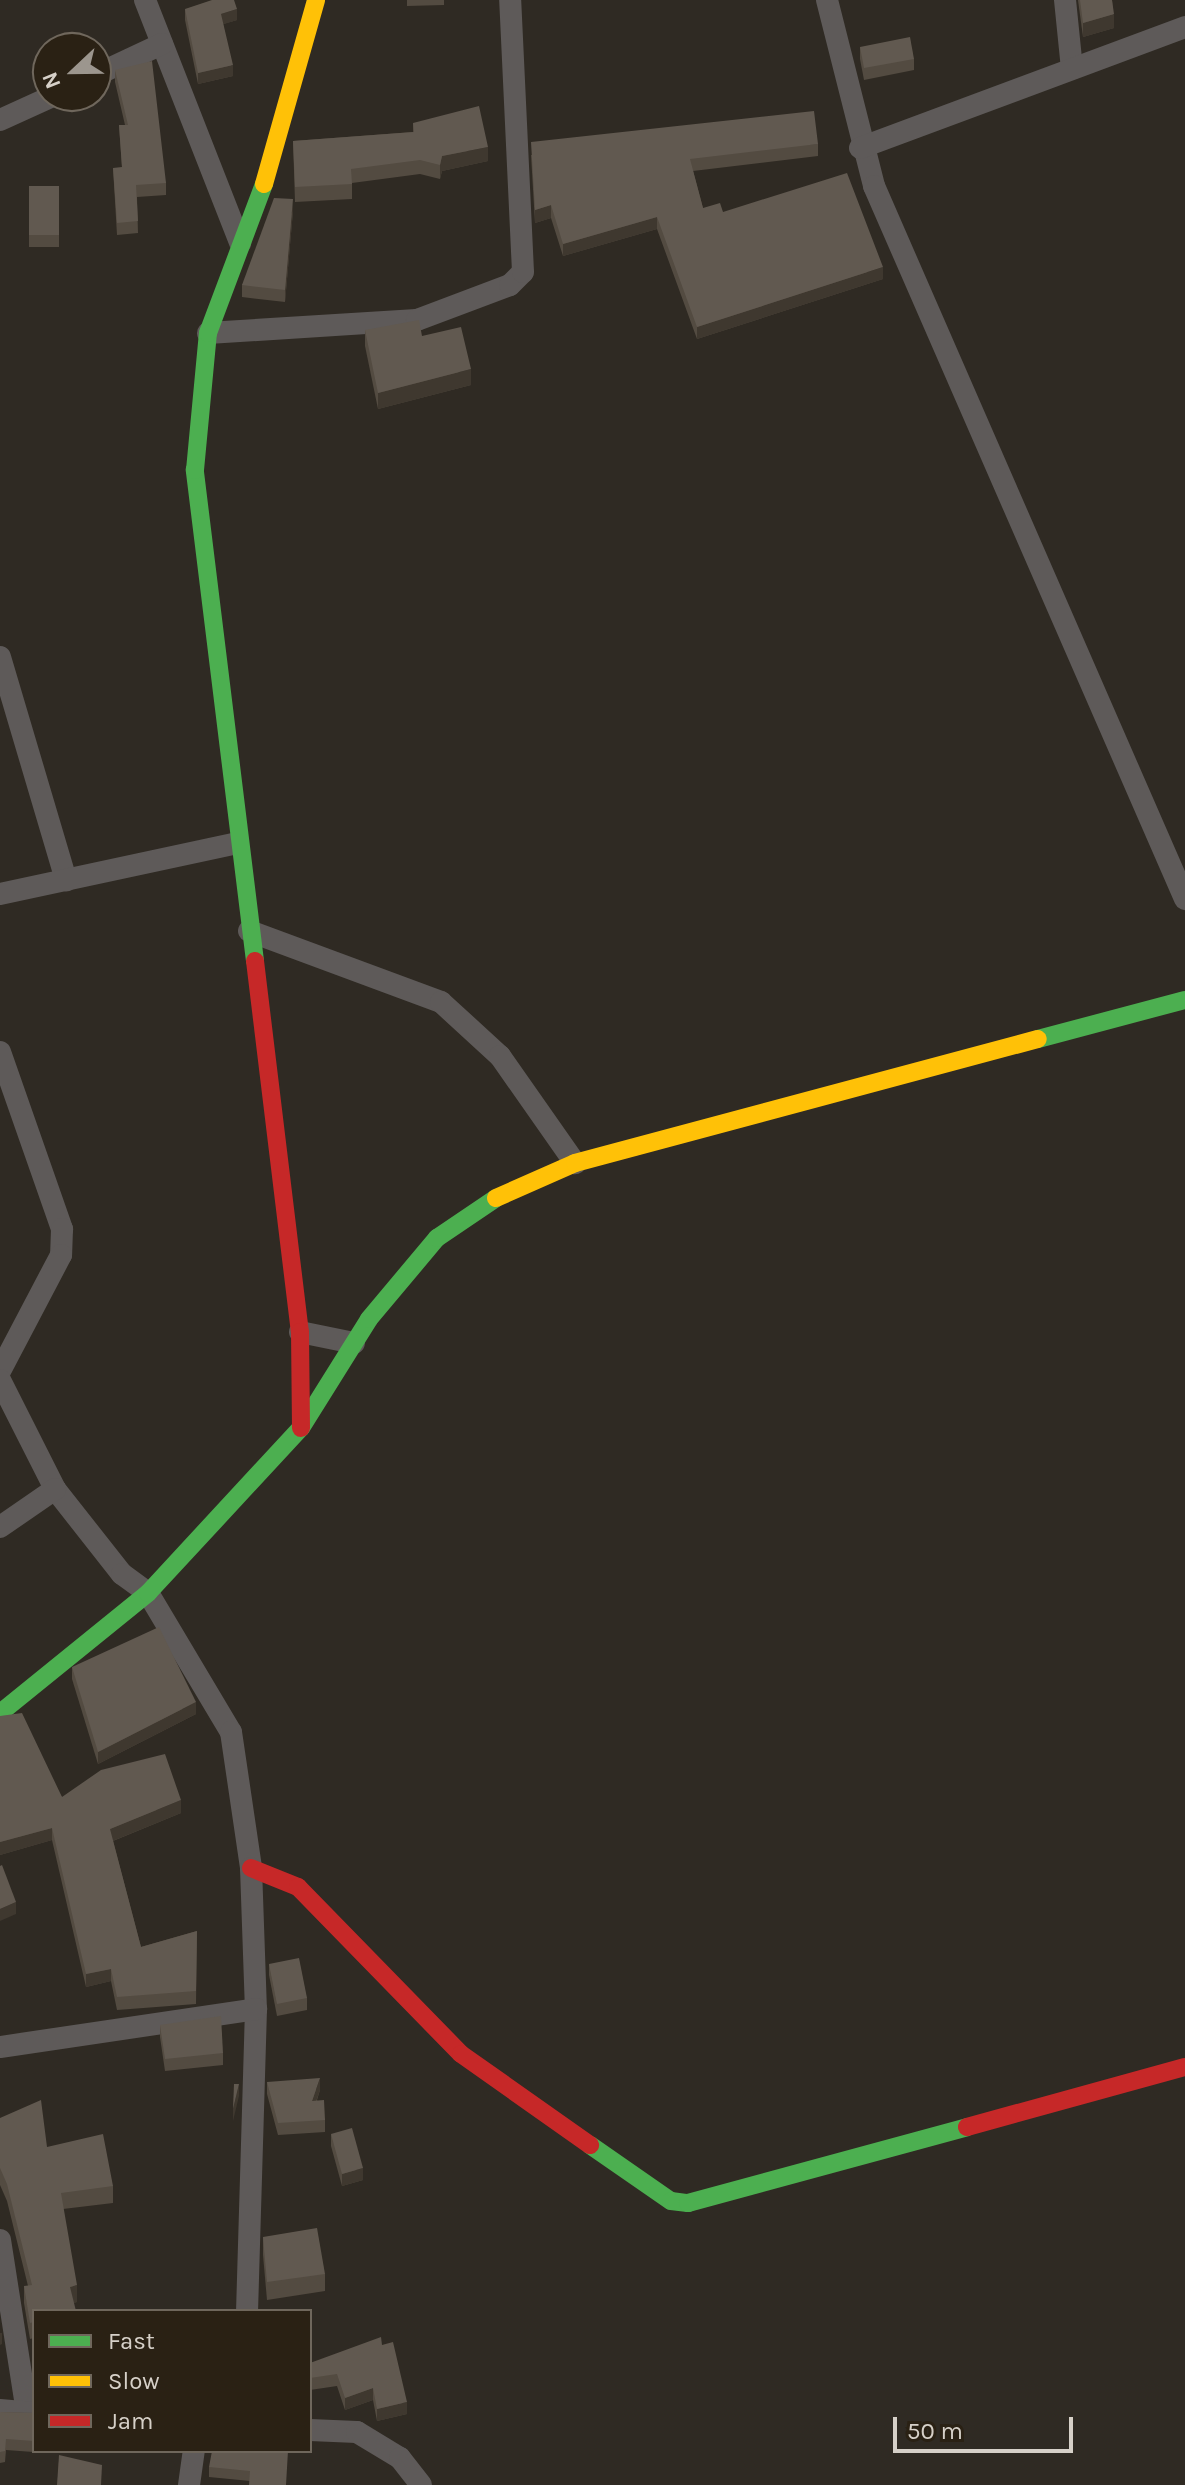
<!DOCTYPE html>
<html>
<head>
<meta charset="utf-8">
<style>
	body { margin:0 }
	#map { position:relative; width:1185px; height:2485px; overflow:hidden; background:#2f2a23; font-family:Karla,sans-serif }
	div>[style] { position:absolute }
	[style*='--x'] { left:calc(var(--x)*1px); top:calc(var(--y)*1px); width:calc(var(--w)*1px); rotate:calc(var(--a)*1deg) }
	.street>* { height:22px; margin:-11px; padding:0 11px; transform-origin:11px; border-radius:11px; background:#5e5a59 }
	.fast>* { height:18px; margin:-9px; padding:0 9px; transform-origin:9px; border-radius:9px; background:#4caf50 }
	.slow>* { height:18px; margin:-9px; padding:0 9px; transform-origin:9px; border-radius:9px; background:#ffc107 }
	.jam>* { height:18px; margin:-9px; padding:0 9px; transform-origin:9px; border-radius:9px; background:#c62828 }
	.wall>* { inset:0; background:#534b41 }
	.shaded-wall>* { inset:0; background:#3f382f }
	.building>* { inset:0; background:#615950 }
	span { translate:-50% -50%; white-space:nowrap; text-align:center; line-height:1.15; -webkit-text-stroke:7px #2a2114; paint-order:stroke }
	.legend { position:absolute; left:32px; top:2309px; width:280px; height:144px; box-sizing:border-box; background:#2a2114; border:2px solid #6f675c; margin:0; padding:10px 14px; list-style:none; font-size:24px; color:#d6d0c8 }
	.legend li { display:flex; align-items:center; gap:16px; height:40px }
	.legend b { width:40px; border:2px solid #6f675c }
	.north { position:absolute; left:32px; top:32px; width:80px; height:80px; box-sizing:border-box; background:#2a2114; border:2px solid #6f675c; border-radius:50%; rotate:248deg; font-size:22px; font-weight:700; line-height:32px; text-align:center; color:#d6d0c8 }
	.north::after { content:''; display:block; margin:auto; width:28px; height:36px; background:#9c968e; clip-path:polygon(50% 0,100% 100%,50% 72%,0 100%) }
	.scale { position:absolute; left:893px; top:2417px; width:180px; height:36px; box-sizing:border-box; border:4px solid #d6d0c8; border-top:0; padding-left:10px; font-size:24px; line-height:28px; white-space:nowrap; color:#d6d0c8; -webkit-text-stroke:6px #2a2114; paint-order:stroke }
</style>
</head>
<body>
<div id="map">
	<div class="street">
		<div style="--x:145;--y:0;--w:261;--a:68.6"></div>
		<div style="--x:827;--y:0;--w:192;--a:75.8"></div>
		<div style="--x:874;--y:186;--w:778;--a:66.43"></div>
		<div style="--x:1065;--y:0;--w:69;--a:84.2"></div>
		<div style="--x:96;--y:75;--w:73;--a:-25.2"></div>
		<div style="--x:0;--y:120;--w:58;--a:-24.4"></div>
		<div style="--x:860;--y:148;--w:347;--a:-20.4"></div>
		<div style="--x:208;--y:333;--w:209;--a:-3.6"></div>
		<div style="--x:417;--y:320;--w:99;--a:-20.6"></div>
		<div style="--x:510;--y:285;--w:18;--a:-45"></div>
		<div style="--x:523;--y:272;--w:272;--a:-92.7"></div>
		<div style="--x:0;--y:657;--w:233;--a:73.5"></div>
		<div style="--x:0;--y:894;--w:243;--a:-12.1"></div>
		<div style="--x:249;--y:931;--w:205;--a:20.3"></div>
		<div style="--x:441;--y:1002;--w:80;--a:42.5"></div>
		<div style="--x:500;--y:1056;--w:131;--a:55"></div>
		<div style="--x:0;--y:1052;--w:188;--a:70.7"></div>
		<div style="--x:62;--y:1229;--w:26;--a:92"></div>
		<div style="--x:61;--y:1255;--w:131;--a:117.7"></div>
		<div style="--x:300;--y:1332;--w:55;--a:11.5"></div>
		<div style="--x:0;--y:1380;--w:122;--a:63.2"></div>
		<div style="--x:55;--y:1489;--w:108;--a:51.8"></div>
		<div style="--x:122;--y:1574;--w:32;--a:36"></div>
		<div style="--x:148;--y:1593;--w:162;--a:59.2"></div>
		<div style="--x:231;--y:1732;--w:137;--a:81.6"></div>
		<div style="--x:251;--y:1868;--w:141;--a:88"></div>
		<div style="--x:256;--y:2009;--w:302;--a:91.7"></div>
		<div style="--x:0;--y:1527;--w:67;--a:-34.6"></div>
		<div style="--x:0;--y:2047;--w:259;--a:-8.4"></div>
		<div style="--x:0;--y:2240;--w:175;--a:81.1"></div>
		<div style="--x:0;--y:2410;--w:34;--a:5"></div>
		<div style="--x:310;--y:2430;--w:47;--a:2.4"></div>
		<div style="--x:357;--y:2432;--w:50;--a:31.2"></div>
		<div style="--x:400;--y:2458;--w:34;--a:52"></div>
		<div style="--x:189;--y:2485;--w:34;--a:-82"></div>
	</div>
	<div class="fast">
		<div style="--x:255;--y:961;--w:495;--a:-97"></div>
		<div style="--x:195;--y:470;--w:138;--a:-84.6"></div>
		<div style="--x:208;--y:333;--w:159;--a:-69.4"></div>
		<div style="--x:1038;--y:1039;--w:152;--a:-14.9"></div>
		<div style="--x:0;--y:1713;--w:191;--a:-39"></div>
		<div style="--x:148;--y:1593;--w:225;--a:-47.2"></div>
		<div style="--x:301;--y:1428;--w:128;--a:-58"></div>
		<div style="--x:369;--y:1319;--w:106;--a:-50"></div>
		<div style="--x:437;--y:1238;--w:71;--a:-34.1"></div>
		<div style="--x:590;--y:2145;--w:98;--a:34.7"></div>
		<div style="--x:671;--y:2201;--w:17;--a:7"></div>
		<div style="--x:688;--y:2203;--w:289;--a:-15.2"></div>
	</div>
	<div class="slow">
		<div style="--x:264;--y:184;--w:191;--a:-74.2"></div>
		<div style="--x:496;--y:1198;--w:86;--a:-23.9"></div>
		<div style="--x:575;--y:1163;--w:479;--a:-15"></div>
	</div>
	<div class="jam">
		<div style="--x:255;--y:961;--w:374;--a:83.1"></div>
		<div style="--x:300;--y:1332;--w:96;--a:89.4"></div>
		<div style="--x:251;--y:1868;--w:51;--a:22"></div>
		<div style="--x:298;--y:1887;--w:233;--a:45.7"></div>
		<div style="--x:461;--y:2054;--w:158;--a:35.2"></div>
		<div style="--x:967;--y:2127;--w:226;--a:-15.4"></div>
	</div>
	<div class="wall">
		<div style="clip-path:polygon(407px 0,444px 0,444px 5px,407px 6px)"></div>
		<div style="clip-path:polygon(1078px 0,1112px 0,1114px 28px,1083px 37px)"></div>
		<div style="clip-path:polygon(185px 9px,237px 20px,223px 24px,233px 76px,198px 84px,185px 20px)"></div>
		<div style="clip-path:polygon(860px 47px,914px 59px,914px 70px,864px 80px,860px 59px)"></div>
		<div style="clip-path:polygon(115px 70px,166px 183px,166px 195px,137px 197px,138px 233px,117px 235px,113px 168px,122px 168px,119px 125px,125px 125px,115px 82px)"></div>
		<div style="clip-path:polygon(413px 123px,488px 161px,442px 171px,440px 179px,420px 174px,352px 183px,352px 199px,295px 202px,293px 141px,413px 132px)"></div>
		<div style="clip-path:polygon(818px 144px,818px 156px,693px 171px,703px 208px,723px 212px,883px 279px,697px 339px,657px 229px,563px 256px,551px 218px,535px 223px,531px 155px)"></div>
		<div style="clip-path:polygon(29px 186px,59px 186px,59px 247px,29px 247px)"></div>
		<div style="clip-path:polygon(293px 211px,285px 302px,242px 297px,242px 285px)"></div>
		<div style="clip-path:polygon(365px 330px,422px 336px,471px 385px,378px 409px,365px 346px)"></div>
		<div style="clip-path:polygon(72px 1667px,196px 1714px,98px 1764px,72px 1679px)"></div>
		<div style="clip-path:polygon(0 1716px,62px 1797px,181px 1813px,113px 1841px,141px 1947px,197px 1931px,196px 2004px,117px 2010px,111px 1981px,86px 1987px,52px 1840px,0 1855px)"></div>
		<div style="clip-path:polygon(269px 1964px,307px 1998px,307px 2010px,277px 2016px,269px 1975px)"></div>
		<div style="clip-path:polygon(160px 2025px,223px 2053px,223px 2065px,165px 2071px,160px 2037px)"></div>
		<div style="clip-path:polygon(267px 2082px,320px 2090px,317px 2100px,325px 2120px,325px 2132px,278px 2135px,267px 2094px)"></div>
		<div style="clip-path:polygon(0 2118px,47px 2147px,113px 2186px,113px 2203px,63px 2209px,77px 2302px,34px 2311px,34px 2338px,30px 2339px,24px 2303px,24px 2286px,28px 2286px,7px 2201px,0 2185px)"></div>
		<div style="clip-path:polygon(331px 2134px,363px 2180px,342px 2186px,331px 2146px)"></div>
		<div style="clip-path:polygon(263px 2237px,325px 2274px,325px 2291px,267px 2300px,263px 2255px)"></div>
		<div style="clip-path:polygon(382px 2345px,407px 2414px,377px 2421px,373px 2400px,345px 2410px,337px 2386px,310px 2390px,310px 2363px)"></div>
		<div style="clip-path:polygon(0 2412px,34px 2413px,34px 2451px,47px 2451px,47px 2453px,6px 2450px,5px 2462px,0 2463px)"></div>
		<div style="clip-path:polygon(288px 2451px,250px 2481px,209px 2477px,209px 2467px)"></div>
	</div>
	<div class="shaded-wall">
		<div style="clip-path:polygon(237px 9px,237px 20px,221px 25px,221px 14px)"></div>
		<div style="clip-path:polygon(1114px 14px,1114px 28px,1083px 37px,1083px 23px)"></div>
		<div style="clip-path:polygon(233px 65px,233px 76px,198px 84px,198px 73px)"></div>
		<div style="clip-path:polygon(488px 147px,488px 161px,442px 171px,440px 179px,440px 165px,442px 156px)"></div>
		<div style="clip-path:polygon(293px 199px,293px 211px,285px 302px,285px 290px)"></div>
		<div style="clip-path:polygon(551px 205px,551px 218px,535px 223px,535px 210px)"></div>
		<div style="clip-path:polygon(657px 217px,657px 229px,563px 256px,563px 244px)"></div>
		<div style="clip-path:polygon(883px 267px,883px 279px,697px 339px,697px 327px)"></div>
		<div style="clip-path:polygon(471px 369px,471px 385px,378px 409px,378px 393px)"></div>
		<div style="clip-path:polygon(196px 1702px,196px 1714px,98px 1764px,98px 1752px)"></div>
		<div style="clip-path:polygon(181px 1800px,181px 1813px,110px 1842px,110px 1829px)"></div>
		<div style="clip-path:polygon(52px 1828px,52px 1840px,0 1855px,0 1842px)"></div>
		<div style="clip-path:polygon(16px 1902px,16px 1914px,0 1921px,0 1909px)"></div>
		<div style="clip-path:polygon(111px 1969px,111px 1981px,86px 1987px,86px 1974px)"></div>
		<div style="clip-path:polygon(320px 2078px,320px 2090px,312px 2113px,312px 2101px)"></div>
		<div style="clip-path:polygon(239px 2084px,239px 2096px,233px 2121px,233px 2109px)"></div>
		<div style="clip-path:polygon(363px 2168px,363px 2180px,342px 2186px,342px 2174px)"></div>
		<div style="clip-path:polygon(77px 2285px,77px 2302px,70px 2304px,70px 2287px)"></div>
		<div style="clip-path:polygon(0 2333px,2px 2333px,2px 2344px,0 2345px)"></div>
		<div style="clip-path:polygon(373px 2388px,373px 2400px,345px 2410px,345px 2398px)"></div>
		<div style="clip-path:polygon(407px 2402px,407px 2414px,377px 2421px,377px 2409px)"></div>
	</div>
	<div class="building">
		<div style="clip-path:polygon(212px 0,234px 0,237px 9px,221px 14px,233px 65px,198px 73px,185px 9px)"></div>
		<div style="clip-path:polygon(1080px 0,1112px 0,1114px 14px,1083px 23px)"></div>
		<div style="clip-path:polygon(910px 37px,914px 59px,864px 68px,860px 47px)"></div>
		<div style="clip-path:polygon(152px 61px,166px 183px,136px 185px,138px 221px,117px 223px,113px 168px,122px 167px,119px 125px,128px 125px,115px 70px)"></div>
		<div style="clip-path:polygon(479px 106px,488px 147px,442px 156px,440px 165px,420px 160px,351px 169px,352px 184px,295px 187px,293px 141px,414px 132px,413px 123px)"></div>
		<div style="clip-path:polygon(814px 111px,818px 144px,690px 159px,703px 208px,720px 203px,723px 212px,847px 173px,883px 267px,697px 327px,657px 217px,563px 244px,551px 205px,535px 210px,531px 142px)"></div>
		<div style="clip-path:polygon(29px 186px,59px 186px,59px 235px,29px 235px)"></div>
		<div style="clip-path:polygon(274px 198px,293px 199px,285px 290px,242px 285px)"></div>
		<div style="clip-path:polygon(419px 320px,422px 336px,461px 327px,471px 369px,378px 393px,365px 330px)"></div>
		<div style="clip-path:polygon(159px 1627px,196px 1702px,98px 1752px,72px 1667px)"></div>
		<div style="clip-path:polygon(22px 1713px,62px 1797px,101px 1770px,165px 1754px,181px 1800px,110px 1829px,141px 1947px,197px 1931px,196px 1991px,117px 1997px,111px 1969px,86px 1974px,52px 1828px,0 1842px,0 1716px)"></div>
		<div style="clip-path:polygon(2px 1865px,16px 1902px,0 1909px,0 1866px)"></div>
		<div style="clip-path:polygon(299px 1958px,307px 1998px,277px 2004px,269px 1964px)"></div>
		<div style="clip-path:polygon(221px 2016px,223px 2053px,165px 2059px,160px 2025px)"></div>
		<div style="clip-path:polygon(320px 2078px,312px 2101px,324px 2100px,325px 2120px,278px 2123px,267px 2082px)"></div>
		<div style="clip-path:polygon(234px 2084px,239px 2084px,233px 2109px)"></div>
		<div style="clip-path:polygon(41px 2100px,47px 2147px,103px 2134px,113px 2186px,61px 2193px,77px 2285px,70px 2287px,76px 2311px,34px 2311px,34px 2322px,30px 2323px,24px 2286px,32px 2285px,7px 2184px,0 2168px,0 2118px)"></div>
		<div style="clip-path:polygon(352px 2128px,363px 2168px,342px 2174px,331px 2134px)"></div>
		<div style="clip-path:polygon(317px 2228px,325px 2274px,267px 2282px,263px 2237px)"></div>
		<div style="clip-path:polygon(381px 2337px,382px 2345px,393px 2342px,407px 2402px,377px 2409px,373px 2388px,345px 2398px,337px 2374px,310px 2378px,310px 2363px)"></div>
		<div style="clip-path:polygon(0 2412px,34px 2413px,34px 2441px,6px 2439px,5px 2451px,0 2452px)"></div>
		<div style="clip-path:polygon(212px 2451px,288px 2451px,286px 2485px,249px 2485px,250px 2471px,209px 2467px)"></div>
		<div style="clip-path:polygon(59px 2455px,102px 2465px,101px 2485px,57px 2485px)"></div>
	</div>
	<ul class="legend">
	<li><b style="height:10px;background:#4caf50"></b>Fast</li>
	<li><b style="height:10px;background:#ffc107"></b>Slow</li>
	<li><b style="height:10px;background:#c62828"></b>Jam</li>
	</ul>
	<div class="north">N</div>
	<div class="scale">50 m</div>
</div>
</body>
</html>
